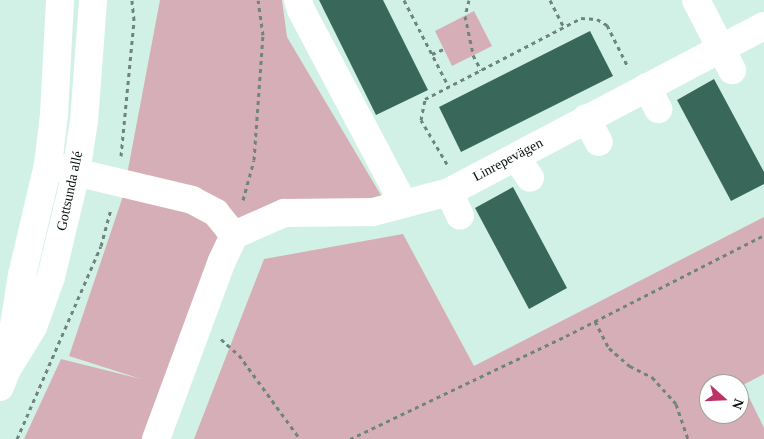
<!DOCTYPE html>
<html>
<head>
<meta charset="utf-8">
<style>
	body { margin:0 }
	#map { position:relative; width:764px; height:439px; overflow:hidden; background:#d2f1e6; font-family:"Times New Roman",serif }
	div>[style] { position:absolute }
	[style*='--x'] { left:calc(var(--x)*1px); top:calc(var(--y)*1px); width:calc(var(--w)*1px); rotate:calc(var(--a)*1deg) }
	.green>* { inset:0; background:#d6aeb7 }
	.building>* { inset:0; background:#396759 }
	.path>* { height:3px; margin-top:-1.5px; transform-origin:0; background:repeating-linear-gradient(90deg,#6f847d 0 4px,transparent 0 8px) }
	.minor>* { height:28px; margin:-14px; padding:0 14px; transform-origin:14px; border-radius:14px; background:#fff }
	span { translate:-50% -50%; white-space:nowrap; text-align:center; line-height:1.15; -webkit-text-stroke:5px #fff; paint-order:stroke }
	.street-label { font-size:14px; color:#07110e }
	.north { position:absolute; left:699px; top:374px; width:50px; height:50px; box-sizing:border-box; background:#fff; border:1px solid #9ca09f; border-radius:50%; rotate:110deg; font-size:14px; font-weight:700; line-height:20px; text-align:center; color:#07110e }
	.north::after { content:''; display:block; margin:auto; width:18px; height:22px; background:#bd3166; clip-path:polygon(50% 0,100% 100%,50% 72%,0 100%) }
</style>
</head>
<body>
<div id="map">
	<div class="green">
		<div style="clip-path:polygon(160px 0,282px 0,287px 37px,388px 207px,234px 235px,156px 439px,24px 439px,61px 359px,141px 379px,69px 356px,123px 196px)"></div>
		<div style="clip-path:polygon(474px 11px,492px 46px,452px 66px,435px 31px)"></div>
		<div style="clip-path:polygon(evenodd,764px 217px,764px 374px,743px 385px,764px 428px,764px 439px,194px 439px,264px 259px,403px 234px,474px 366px,764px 217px,709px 384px,739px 384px,739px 414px,709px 414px,709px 384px)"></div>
	</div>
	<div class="building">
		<div style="clip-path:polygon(319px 0,383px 0,428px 90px,376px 115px)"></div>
		<div style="clip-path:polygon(590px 31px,613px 76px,461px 152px,439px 107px)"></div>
		<div style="clip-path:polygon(714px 79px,764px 172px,764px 184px,731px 201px,677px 100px)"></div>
		<div style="clip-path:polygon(513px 187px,567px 288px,529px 309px,475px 208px)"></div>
	</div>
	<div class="path">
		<div style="--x:404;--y:0;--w:98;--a:62.7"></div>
		<div style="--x:469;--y:0;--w:16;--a:104"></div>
		<div style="--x:465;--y:16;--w:40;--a:78"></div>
		<div style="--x:473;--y:55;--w:17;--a:62"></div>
		<div style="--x:550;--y:0;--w:30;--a:63"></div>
		<div style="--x:432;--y:54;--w:13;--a:-23"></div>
		<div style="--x:121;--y:156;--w:137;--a:-84.5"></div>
		<div style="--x:134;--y:20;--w:20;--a:-96"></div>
		<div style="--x:447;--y:164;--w:51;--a:-120.6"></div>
		<div style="--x:421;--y:120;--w:21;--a:-79"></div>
		<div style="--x:425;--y:99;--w:176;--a:-27.4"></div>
		<div style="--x:581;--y:18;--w:16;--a:4"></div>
		<div style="--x:597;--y:19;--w:12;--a:31"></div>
		<div style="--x:607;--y:25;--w:47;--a:63.4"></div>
		<div style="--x:243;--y:200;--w:41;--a:-74.6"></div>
		<div style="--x:254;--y:160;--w:125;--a:-85.9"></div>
		<div style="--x:263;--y:35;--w:35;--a:-98"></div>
		<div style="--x:595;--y:321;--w:30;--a:63"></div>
		<div style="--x:609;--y:348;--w:28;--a:41"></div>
		<div style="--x:630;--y:366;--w:25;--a:27"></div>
		<div style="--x:652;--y:377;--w:36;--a:48"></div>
		<div style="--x:676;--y:404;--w:37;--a:71"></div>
		<div style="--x:221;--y:339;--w:24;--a:42"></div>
		<div style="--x:239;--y:355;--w:104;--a:54"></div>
		<div style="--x:17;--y:439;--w:210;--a:-66.5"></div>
		<div style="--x:101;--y:246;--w:39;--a:-75"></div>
		<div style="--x:350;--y:439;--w:239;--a:-25.5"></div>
		<div style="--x:566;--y:336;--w:222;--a:-27"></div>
	</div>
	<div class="minor">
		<div style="--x:298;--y:0;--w:10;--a:73"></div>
		<div style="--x:301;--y:10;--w:218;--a:62.1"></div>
		<div style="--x:696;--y:0;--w:79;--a:62.8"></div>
		<div style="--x:647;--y:87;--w:25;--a:63"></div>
		<div style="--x:586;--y:118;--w:27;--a:62"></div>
		<div style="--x:516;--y:157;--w:25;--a:56"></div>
		<div style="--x:58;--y:168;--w:138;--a:13.4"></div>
		<div style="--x:192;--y:200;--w:27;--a:28"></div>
		<div style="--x:216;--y:213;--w:28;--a:51"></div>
		<div style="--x:449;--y:192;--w:26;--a:65"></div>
		<div style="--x:9;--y:357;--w:83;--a:-81"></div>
		<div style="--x:22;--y:275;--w:113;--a:-76.7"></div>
		<div style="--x:48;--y:165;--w:50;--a:-83.2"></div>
		<div style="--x:54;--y:115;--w:115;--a:-87"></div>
		<div style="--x:0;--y:387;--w:17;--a:-69"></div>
		<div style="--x:6;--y:371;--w:52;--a:-58.5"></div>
		<div style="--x:33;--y:327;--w:53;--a:-70.2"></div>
		<div style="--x:51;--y:277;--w:107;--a:-76.5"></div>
		<div style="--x:76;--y:173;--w:53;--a:-81.3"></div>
		<div style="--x:84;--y:121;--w:121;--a:-85.7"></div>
		<div style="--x:156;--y:439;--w:190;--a:-69.7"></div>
		<div style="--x:222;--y:261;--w:29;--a:-65"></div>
		<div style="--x:234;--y:235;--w:55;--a:-23.7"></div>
		<div style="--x:284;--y:213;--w:89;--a:-0.6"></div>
		<div style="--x:373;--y:212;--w:79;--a:-14.7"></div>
		<div style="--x:449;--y:192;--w:356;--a:-27.8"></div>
	</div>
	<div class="street-label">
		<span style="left:508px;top:160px;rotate:-28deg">Linrepevägen</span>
		<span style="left:70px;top:191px;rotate:-78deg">Gottsunda allé</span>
	</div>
	<div class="north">N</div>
</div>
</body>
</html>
